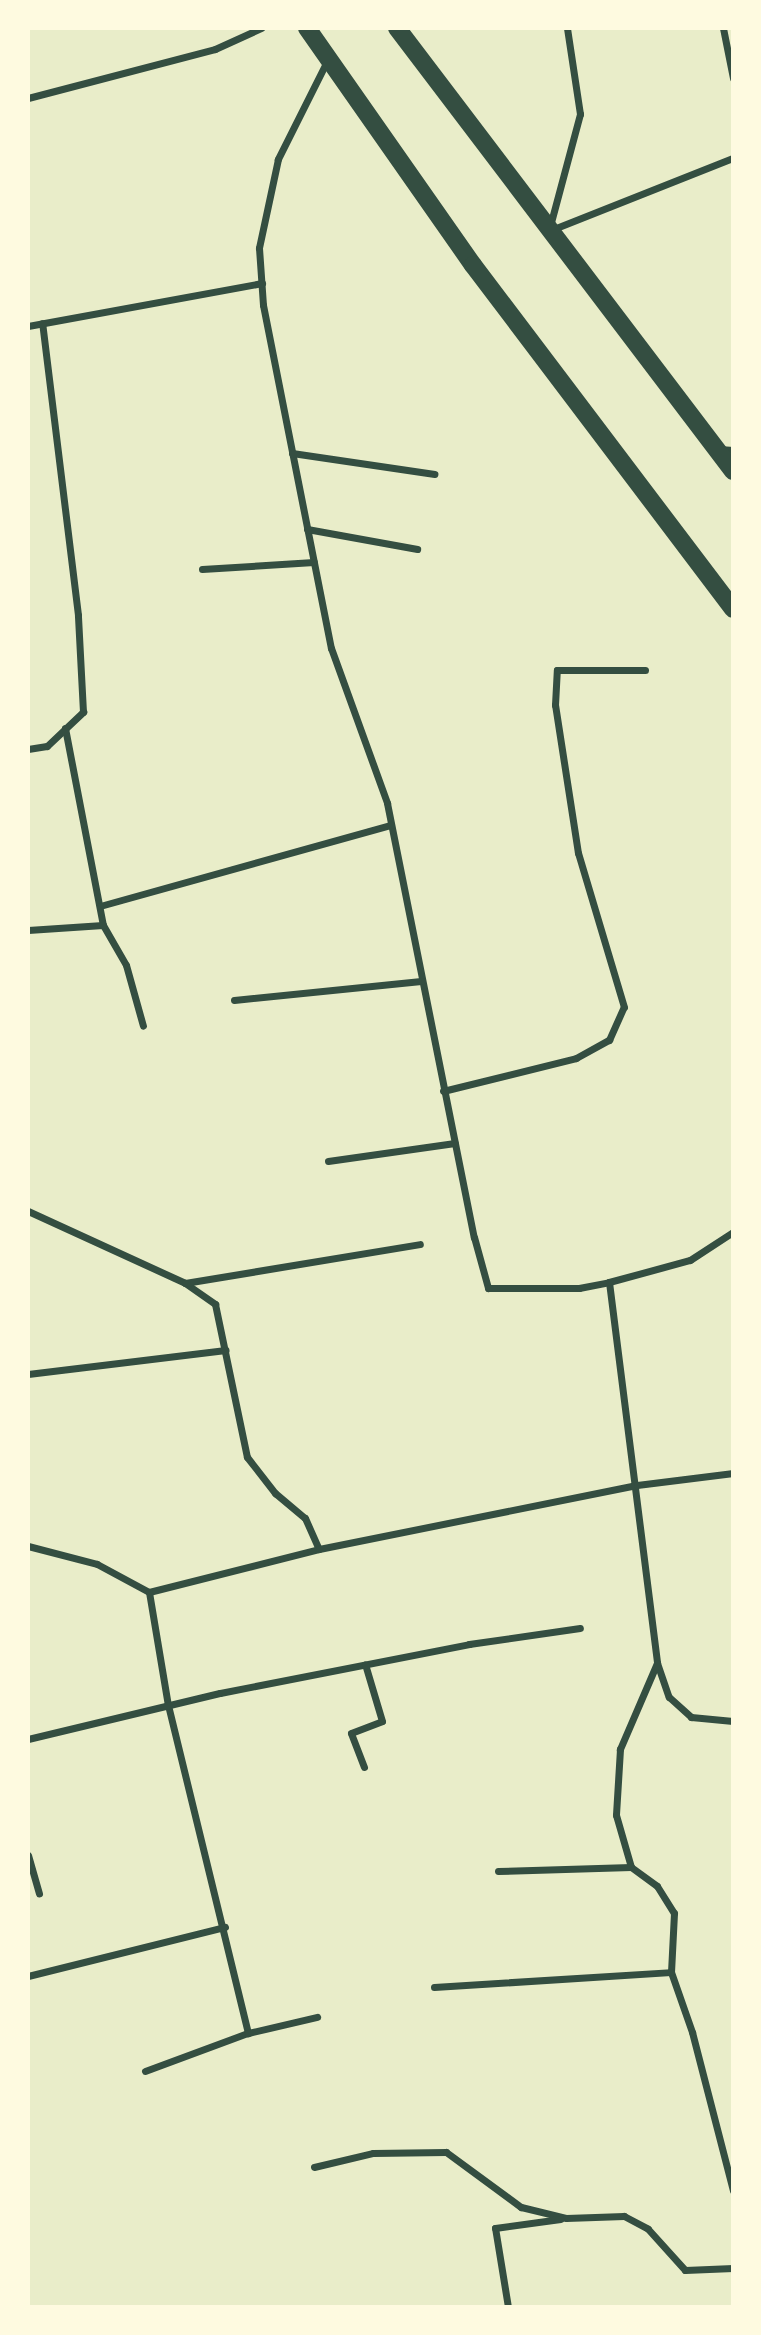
<!DOCTYPE html>
<html>
<head>
<meta charset="utf-8">
<style>
	body { margin:0 }
	#map { position:relative; width:761px; height:2335px; overflow:hidden; background:#e9edc9; font-family:Rubik,sans-serif }
	div>[style] { position:absolute }
	[style*='--x'] { left:calc(var(--x)*1px); top:calc(var(--y)*1px); width:calc(var(--w)*1px); rotate:calc(var(--a)*1deg) }
	.minor>* { height:7px; margin:-3.5px; padding:0 3.5px; transform-origin:3.5px; border-radius:3.5px; background:#344e41 }
	.primary>* { height:18px; margin:-9px; padding:0 9px; transform-origin:9px; border-radius:9px; background:#344e41 }
	span { translate:-50% -50%; white-space:nowrap; text-align:center; line-height:1.15; -webkit-text-stroke:5px #fefae0; paint-order:stroke }
	.frame { position:absolute; inset:0; border:30px solid #fefae0; pointer-events:none }
</style>
</head>
<body>
<div id="map">
	<div class="minor">
		<div style="--x:723;--y:28;--w:51;--a:78.7"></div>
		<div style="--x:327;--y:61;--w:110;--a:116.6"></div>
		<div style="--x:278;--y:159;--w:91;--a:102.1"></div>
		<div style="--x:259;--y:248;--w:57;--a:86"></div>
		<div style="--x:263;--y:305;--w:350;--a:78.8"></div>
		<div style="--x:331;--y:648;--w:165;--a:70.1"></div>
		<div style="--x:387;--y:803;--w:443;--a:78.7"></div>
		<div style="--x:474;--y:1237;--w:53;--a:74.6"></div>
		<div style="--x:488;--y:1288;--w:91;--a:0"></div>
		<div style="--x:579;--y:1288;--w:31;--a:-11"></div>
		<div style="--x:609;--y:1282;--w:384;--a:82.8"></div>
		<div style="--x:657;--y:1663;--w:36;--a:71"></div>
		<div style="--x:669;--y:1697;--w:30;--a:42"></div>
		<div style="--x:691;--y:1717;--w:42;--a:5.4"></div>
		<div style="--x:28;--y:98;--w:193;--a:-14.7"></div>
		<div style="--x:215;--y:49;--w:51;--a:-24.5"></div>
		<div style="--x:550;--y:226;--w:116;--a:-75"></div>
		<div style="--x:580;--y:114;--w:87;--a:-98.6"></div>
		<div style="--x:551;--y:230;--w:196;--a:-21.6"></div>
		<div style="--x:28;--y:326;--w:238;--a:-10.4"></div>
		<div style="--x:719;--y:449;--w:14;--a:4"></div>
		<div style="--x:292;--y:453;--w:144;--a:8.4"></div>
		<div style="--x:307;--y:529;--w:112;--a:10.3"></div>
		<div style="--x:202;--y:569;--w:112;--a:-3.6"></div>
		<div style="--x:65;--y:728;--w:201;--a:79.1"></div>
		<div style="--x:103;--y:925;--w:46;--a:60.1"></div>
		<div style="--x:126;--y:965;--w:63;--a:74.4"></div>
		<div style="--x:28;--y:749;--w:19;--a:-9"></div>
		<div style="--x:47;--y:746;--w:50;--a:-43.4"></div>
		<div style="--x:83;--y:712;--w:97;--a:-93"></div>
		<div style="--x:78;--y:615;--w:294;--a:-97"></div>
		<div style="--x:100;--y:906;--w:302;--a:-15.6"></div>
		<div style="--x:28;--y:930;--w:75;--a:-3.8"></div>
		<div style="--x:234;--y:1000;--w:188;--a:-5.8"></div>
		<div style="--x:443;--y:1091;--w:137;--a:-13.9"></div>
		<div style="--x:576;--y:1058;--w:38;--a:-29"></div>
		<div style="--x:609;--y:1040;--w:36;--a:-66"></div>
		<div style="--x:624;--y:1007;--w:161;--a:-106.6"></div>
		<div style="--x:578;--y:853;--w:150;--a:-98.8"></div>
		<div style="--x:555;--y:705;--w:35;--a:-87"></div>
		<div style="--x:557;--y:670;--w:88;--a:0"></div>
		<div style="--x:328;--y:1161;--w:128;--a:-8.1"></div>
		<div style="--x:28;--y:1211;--w:173;--a:24.6"></div>
		<div style="--x:185;--y:1283;--w:37;--a:35"></div>
		<div style="--x:215;--y:1304;--w:156;--a:78.2"></div>
		<div style="--x:247;--y:1457;--w:46;--a:52.1"></div>
		<div style="--x:275;--y:1493;--w:39;--a:40"></div>
		<div style="--x:305;--y:1518;--w:34;--a:66"></div>
		<div style="--x:609;--y:1282;--w:84;--a:-15.2"></div>
		<div style="--x:690;--y:1260;--w:51;--a:-33.1"></div>
		<div style="--x:185;--y:1283;--w:238;--a:-9.4"></div>
		<div style="--x:28;--y:1374;--w:199;--a:-6.9"></div>
		<div style="--x:28;--y:1546;--w:71;--a:14.6"></div>
		<div style="--x:97;--y:1564;--w:59;--a:28.3"></div>
		<div style="--x:149;--y:1592;--w:175;--a:-14.2"></div>
		<div style="--x:319;--y:1549;--w:324;--a:-11.4"></div>
		<div style="--x:637;--y:1485;--w:97;--a:-7.1"></div>
		<div style="--x:149;--y:1592;--w:115;--a:80.5"></div>
		<div style="--x:168;--y:1705;--w:338;--a:76.3"></div>
		<div style="--x:657;--y:1663;--w:94;--a:113.3"></div>
		<div style="--x:620;--y:1749;--w:66;--a:93.5"></div>
		<div style="--x:616;--y:1815;--w:54;--a:73.9"></div>
		<div style="--x:631;--y:1867;--w:32;--a:36"></div>
		<div style="--x:657;--y:1886;--w:32;--a:58"></div>
		<div style="--x:674;--y:1913;--w:59;--a:92.9"></div>
		<div style="--x:671;--y:1972;--w:64;--a:70.7"></div>
		<div style="--x:692;--y:2032;--w:164;--a:75.5"></div>
		<div style="--x:28;--y:1739;--w:197;--a:-13.5"></div>
		<div style="--x:220;--y:1693;--w:254;--a:-11.1"></div>
		<div style="--x:469;--y:1644;--w:112;--a:-8.2"></div>
		<div style="--x:364;--y:1767;--w:36;--a:-111"></div>
		<div style="--x:351;--y:1733;--w:33;--a:-21"></div>
		<div style="--x:382;--y:1721;--w:59;--a:-106.6"></div>
		<div style="--x:28;--y:1855;--w:40;--a:74"></div>
		<div style="--x:498;--y:1871;--w:133;--a:-1.7"></div>
		<div style="--x:28;--y:1976;--w:203;--a:-14"></div>
		<div style="--x:434;--y:1987;--w:237;--a:-3.6"></div>
		<div style="--x:145;--y:2071;--w:110;--a:-20.3"></div>
		<div style="--x:248;--y:2033;--w:71;--a:-13.1"></div>
		<div style="--x:314;--y:2167;--w:61;--a:-13.3"></div>
		<div style="--x:373;--y:2153;--w:73;--a:-0.8"></div>
		<div style="--x:446;--y:2152;--w:93;--a:36.3"></div>
		<div style="--x:521;--y:2207;--w:46;--a:13.7"></div>
		<div style="--x:566;--y:2218;--w:58;--a:-2"></div>
		<div style="--x:624;--y:2216;--w:27;--a:28"></div>
		<div style="--x:648;--y:2229;--w:55;--a:47.9"></div>
		<div style="--x:685;--y:2270;--w:48;--a:-2.4"></div>
		<div style="--x:508;--y:2307;--w:80;--a:-99.3"></div>
		<div style="--x:495;--y:2228;--w:66;--a:-7.9"></div>
	</div>
	<div class="primary">
		<div style="--x:307;--y:28;--w:289;--a:55"></div>
		<div style="--x:473;--y:265;--w:431;--a:52.9"></div>
		<div style="--x:397;--y:28;--w:556;--a:52.82"></div>
	</div>
	<div class="frame"></div>
</div>
</body>
</html>
